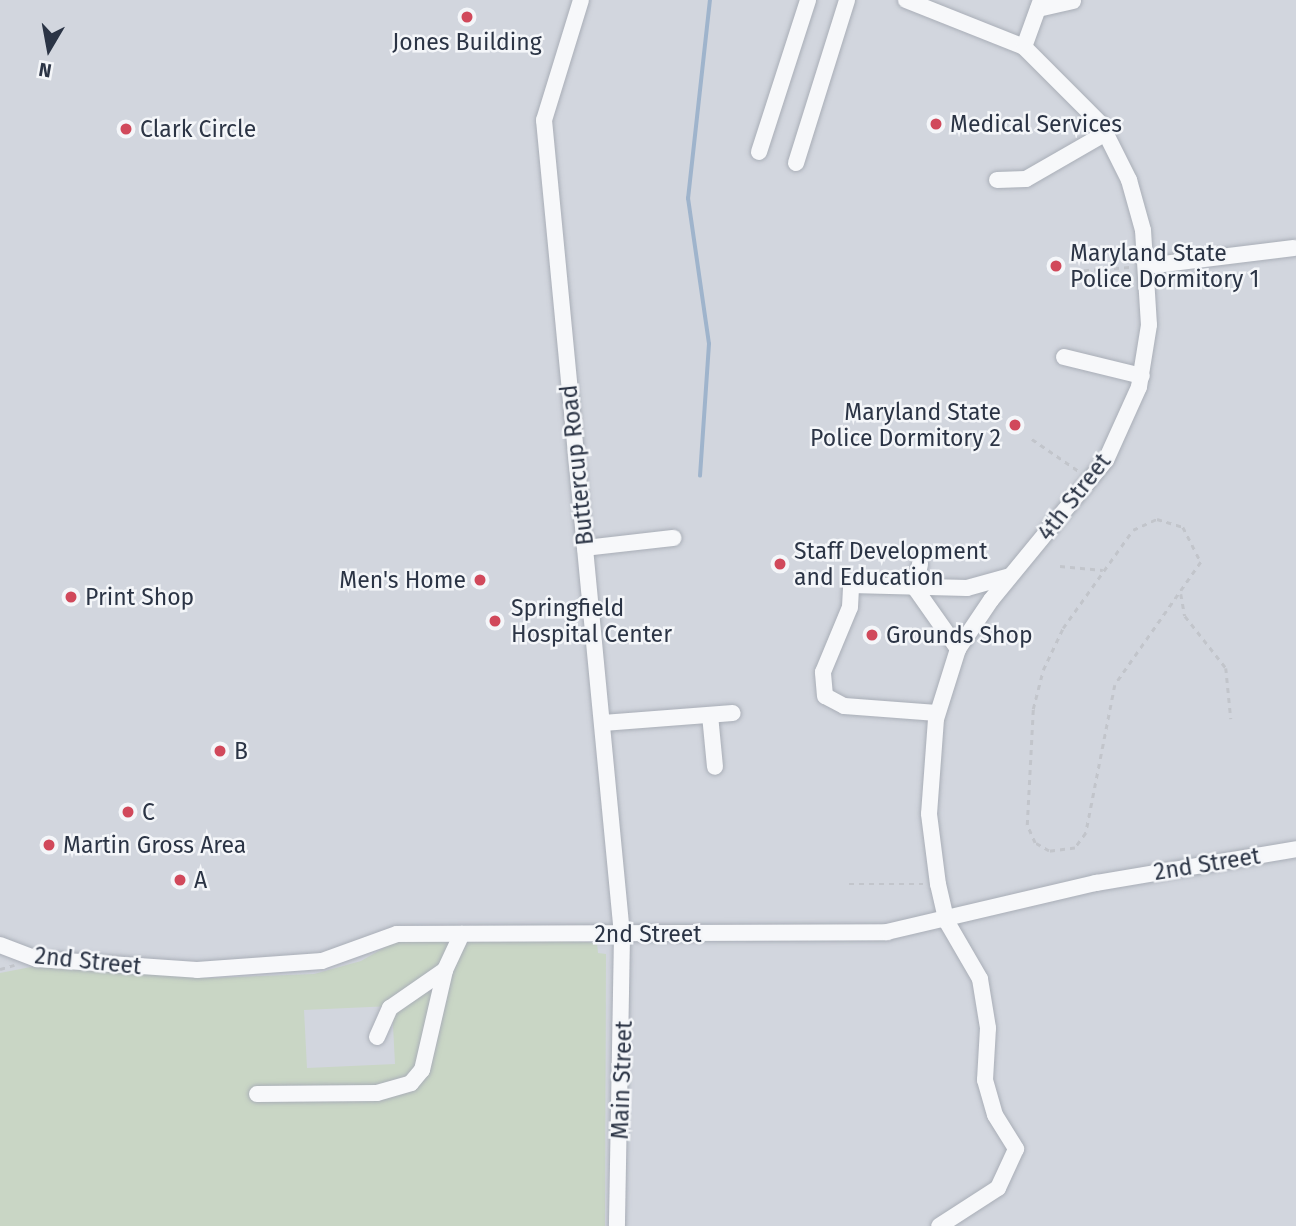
<!DOCTYPE html>
<html>
<head>
<meta charset="utf-8">
<style>
	body { margin:0 }
	#map { position:relative; width:1296px; height:1226px; overflow:hidden; background:#e4e7ec; font-family:"Fira Sans",sans-serif }
	div>[style] { position:absolute }
	[style*='--x'] { left:calc(var(--x)*1px); top:calc(var(--y)*1px); width:calc(var(--w)*1px); rotate:calc(var(--a)*1deg) }
	.built>* { inset:0; background:#d2d6de }
	.green>* { inset:0; background:#c9d6c5 }
	.stream>* { height:3.5px; margin:-1.75px; padding:0 1.75px; transform-origin:1.75px; border-radius:1.75px; background:#9fb4cc }
	.path>* { height:2.5px; margin-top:-1.25px; transform-origin:0; background:repeating-linear-gradient(90deg,#c2c5cb 0 5px,transparent 0 10px) }
	.roads { filter:drop-shadow(0 0 2px #a9aeb7) drop-shadow(0 0 2px #a9aeb7) }
	.minor>* { height:16px; margin:-8px; padding:0 8px; transform-origin:8px; border-radius:8px; background:#f7f8fa }
	.dots>* { width:19px; height:19px; translate:-50% -50%; box-sizing:border-box; border:4px solid #f4f6f9; border-radius:50% }
	span { translate:-50% -50%; white-space:nowrap; text-align:center; line-height:1.15; -webkit-text-stroke:5px #f4f6f9; paint-order:stroke }
	.poi-label { font-size:23px; color:#2b3445 }
	.left { translate:0 -50%; text-align:left }
	.right { translate:-100% -50%; text-align:right }
	.street-label { font-size:23px; color:#2b3445 }
	.north { position:absolute; left:14px; top:14px; width:70px; height:70px; -webkit-text-stroke:5px #f4f6f9; paint-order:stroke; rotate:190deg; font-size:19px; font-weight:700; line-height:28px; text-align:center; color:#2b3445 }
	.north::after { content:''; display:block; margin:auto; width:24px; height:32px; background:#2b3445; clip-path:polygon(50% 0,100% 100%,50% 72%,0 100%) }
</style>
</head>
<body>
<div id="map">
	<div class="built">
		<div style="clip-path:polygon(0 0,1296px 0,1296px 1226px,0 1226px)"></div>
	</div>
	<div class="green">
		<div style="clip-path:polygon(evenodd,394px 942px,573px 941px,597px 943px,598px 953px,606px 954px,605px 1226px,0 1226px,0 973px,41px 965px,210px 978px,314px 974px,361px 961px,394px 942px,392px 1006px,395px 1064px,307px 1068px,304px 1010px,392px 1006px)"></div>
	</div>
	<div class="stream">
		<div style="--x:700;--y:476;--w:132;--a:-86.1"></div>
		<div style="--x:709;--y:344;--w:147;--a:-98.2"></div>
		<div style="--x:688;--y:199;--w:200;--a:-83.7"></div>
	</div>
	<div class="path">
		<div style="--x:1074;--y:271;--w:56;--a:-4.1"></div>
		<div style="--x:1032;--y:439;--w:58;--a:34.5"></div>
		<div style="--x:1157;--y:519;--w:27;--a:17"></div>
		<div style="--x:1183;--y:527;--w:39;--a:63"></div>
		<div style="--x:1201;--y:562;--w:150;--a:125"></div>
		<div style="--x:1115;--y:685;--w:151;--a:101.1"></div>
		<div style="--x:1086;--y:833;--w:19;--a:126"></div>
		<div style="--x:1075;--y:848;--w:26;--a:173"></div>
		<div style="--x:1049;--y:851;--w:16;--a:-150"></div>
		<div style="--x:1035;--y:843;--w:20;--a:-114"></div>
		<div style="--x:1027;--y:825;--w:116;--a:-87"></div>
		<div style="--x:1033;--y:709;--w:40;--a:-75.6"></div>
		<div style="--x:1043;--y:670;--w:47;--a:-64.5"></div>
		<div style="--x:1063;--y:628;--w:120;--a:-54.5"></div>
		<div style="--x:1133;--y:530;--w:26;--a:-25"></div>
		<div style="--x:1060;--y:566;--w:43;--a:5.3"></div>
		<div style="--x:1181;--y:594;--w:22;--a:80"></div>
		<div style="--x:1185;--y:616;--w:66;--a:51.7"></div>
		<div style="--x:1226;--y:668;--w:51;--a:84.4"></div>
		<div style="--x:849;--y:884;--w:74;--a:0"></div>
		<div style="--x:0;--y:969;--w:15;--a:-16"></div>
	</div>
	<div class="roads">
		<div class="minor">
			<div style="--x:581;--y:0;--w:126;--a:107.1"></div>
			<div style="--x:544;--y:120;--w:819;--a:84.53"></div>
			<div style="--x:622;--y:935;--w:291;--a:91"></div>
			<div style="--x:906;--y:0;--w:127;--a:21.7"></div>
			<div style="--x:1024;--y:47;--w:109;--a:45"></div>
			<div style="--x:1101;--y:124;--w:63;--a:63.4"></div>
			<div style="--x:1129;--y:180;--w:52;--a:74.4"></div>
			<div style="--x:1143;--y:230;--w:95;--a:86.4"></div>
			<div style="--x:1149;--y:325;--w:63;--a:99.2"></div>
			<div style="--x:1139;--y:387;--w:80;--a:114.3"></div>
			<div style="--x:1106;--y:460;--w:181;--a:129.4"></div>
			<div style="--x:991;--y:600;--w:59;--a:124"></div>
			<div style="--x:958;--y:649;--w:73;--a:107.4"></div>
			<div style="--x:936;--y:719;--w:95;--a:94.2"></div>
			<div style="--x:929;--y:814;--w:71;--a:82.7"></div>
			<div style="--x:938;--y:884;--w:39;--a:77"></div>
			<div style="--x:947;--y:922;--w:66;--a:59.9"></div>
			<div style="--x:980;--y:979;--w:50;--a:80.7"></div>
			<div style="--x:988;--y:1028;--w:52;--a:93.3"></div>
			<div style="--x:985;--y:1080;--w:36;--a:74"></div>
			<div style="--x:995;--y:1115;--w:40;--a:58"></div>
			<div style="--x:1016;--y:1149;--w:43;--a:114.8"></div>
			<div style="--x:998;--y:1188;--w:70;--a:147.2"></div>
			<div style="--x:1038;--y:9;--w:36;--a:-13"></div>
			<div style="--x:1024;--y:47;--w:50;--a:-70.1"></div>
			<div style="--x:759;--y:152;--w:160;--a:-72.1"></div>
			<div style="--x:796;--y:163;--w:171;--a:-72.6"></div>
			<div style="--x:997;--y:180;--w:29;--a:-2"></div>
			<div style="--x:1026;--y:179;--w:92;--a:-29.9"></div>
			<div style="--x:1147;--y:266;--w:148;--a:-7"></div>
			<div style="--x:1064;--y:357;--w:80;--a:13.7"></div>
			<div style="--x:585;--y:548;--w:89;--a:-6.5"></div>
			<div style="--x:920;--y:564;--w:25;--a:102"></div>
			<div style="--x:915;--y:588;--w:75;--a:54.8"></div>
			<div style="--x:937;--y:713;--w:93;--a:-175.7"></div>
			<div style="--x:844;--y:706;--w:21;--a:-152"></div>
			<div style="--x:825;--y:696;--w:24;--a:-95"></div>
			<div style="--x:823;--y:672;--w:70;--a:-67.4"></div>
			<div style="--x:850;--y:607;--w:22;--a:-87"></div>
			<div style="--x:851;--y:585;--w:116;--a:1.5"></div>
			<div style="--x:967;--y:588;--w:45;--a:-15.6"></div>
			<div style="--x:710;--y:715;--w:52;--a:84.5"></div>
			<div style="--x:603;--y:723;--w:130;--a:-4.4"></div>
			<div style="--x:0;--y:945;--w:40;--a:21"></div>
			<div style="--x:37;--y:959;--w:160;--a:3.9"></div>
			<div style="--x:197;--y:970;--w:125;--a:-4.1"></div>
			<div style="--x:322;--y:961;--w:80;--a:-19.8"></div>
			<div style="--x:397;--y:934;--w:490;--a:-0.2"></div>
			<div style="--x:887;--y:932;--w:215;--a:-13.2"></div>
			<div style="--x:1096;--y:883;--w:203;--a:-9.6"></div>
			<div style="--x:377;--y:1037;--w:32;--a:-66"></div>
			<div style="--x:390;--y:1008;--w:67;--a:-34.6"></div>
			<div style="--x:257;--y:1094;--w:120;--a:-0.5"></div>
			<div style="--x:377;--y:1093;--w:35;--a:-16"></div>
			<div style="--x:411;--y:1083;--w:17;--a:-50"></div>
			<div style="--x:422;--y:1070;--w:103;--a:-77"></div>
			<div style="--x:445;--y:970;--w:40;--a:-65"></div>
		</div>
	</div>
	<div class="dots">
		<div style="left:467px;top:17px;background:#d1495b"></div>
		<div style="left:936px;top:124px;background:#d1495b"></div>
		<div style="left:126px;top:129px;background:#d1495b"></div>
		<div style="left:1056px;top:266px;background:#d1495b"></div>
		<div style="left:1015px;top:425px;background:#d1495b"></div>
		<div style="left:780px;top:564px;background:#d1495b"></div>
		<div style="left:480px;top:580px;background:#d1495b"></div>
		<div style="left:71px;top:597px;background:#d1495b"></div>
		<div style="left:495px;top:621px;background:#d1495b"></div>
		<div style="left:872px;top:635px;background:#d1495b"></div>
		<div style="left:220px;top:751px;background:#d1495b"></div>
		<div style="left:128px;top:812px;background:#d1495b"></div>
		<div style="left:49px;top:845px;background:#d1495b"></div>
		<div style="left:180px;top:880px;background:#d1495b"></div>
	</div>
	<div class="poi-label">
		<span style="left:467px;top:42px">Jones Building</span>
		<span class="left" style="left:950px;top:124px">Medical Services</span>
		<span class="left" style="left:140px;top:129px">Clark Circle</span>
		<span class="left" style="left:1070px;top:266px">Maryland State<br>Police Dormitory 1</span>
		<span class="right" style="left:1001px;top:425px">Maryland State<br>Police Dormitory 2</span>
		<span class="left" style="left:794px;top:564px">Staff Development<br>and Education</span>
		<span class="right" style="left:466px;top:580px">Men's Home</span>
		<span class="left" style="left:85px;top:597px">Print Shop</span>
		<span class="left" style="left:511px;top:621px">Springfield<br>Hospital Center</span>
		<span class="left" style="left:886px;top:635px">Grounds Shop</span>
		<span class="left" style="left:234px;top:751px">B</span>
		<span class="left" style="left:142px;top:812px">C</span>
		<span class="left" style="left:63px;top:845px">Martin Gross Area</span>
		<span class="left" style="left:194px;top:880px">A</span>
	</div>
	<div class="street-label">
		<span style="left:577px;top:465px;rotate:-96deg">Buttercup Road</span>
		<span style="left:1074px;top:497px;rotate:-52deg">4th Street</span>
		<span style="left:1207px;top:864px;rotate:-9deg">2nd Street</span>
		<span style="left:648px;top:934px">2nd Street</span>
		<span style="left:88px;top:961px;rotate:6deg">2nd Street</span>
		<span style="left:622px;top:1080px;rotate:-88deg">Main Street</span>
	</div>
	<div class="north">N</div>
</div>
</body>
</html>
